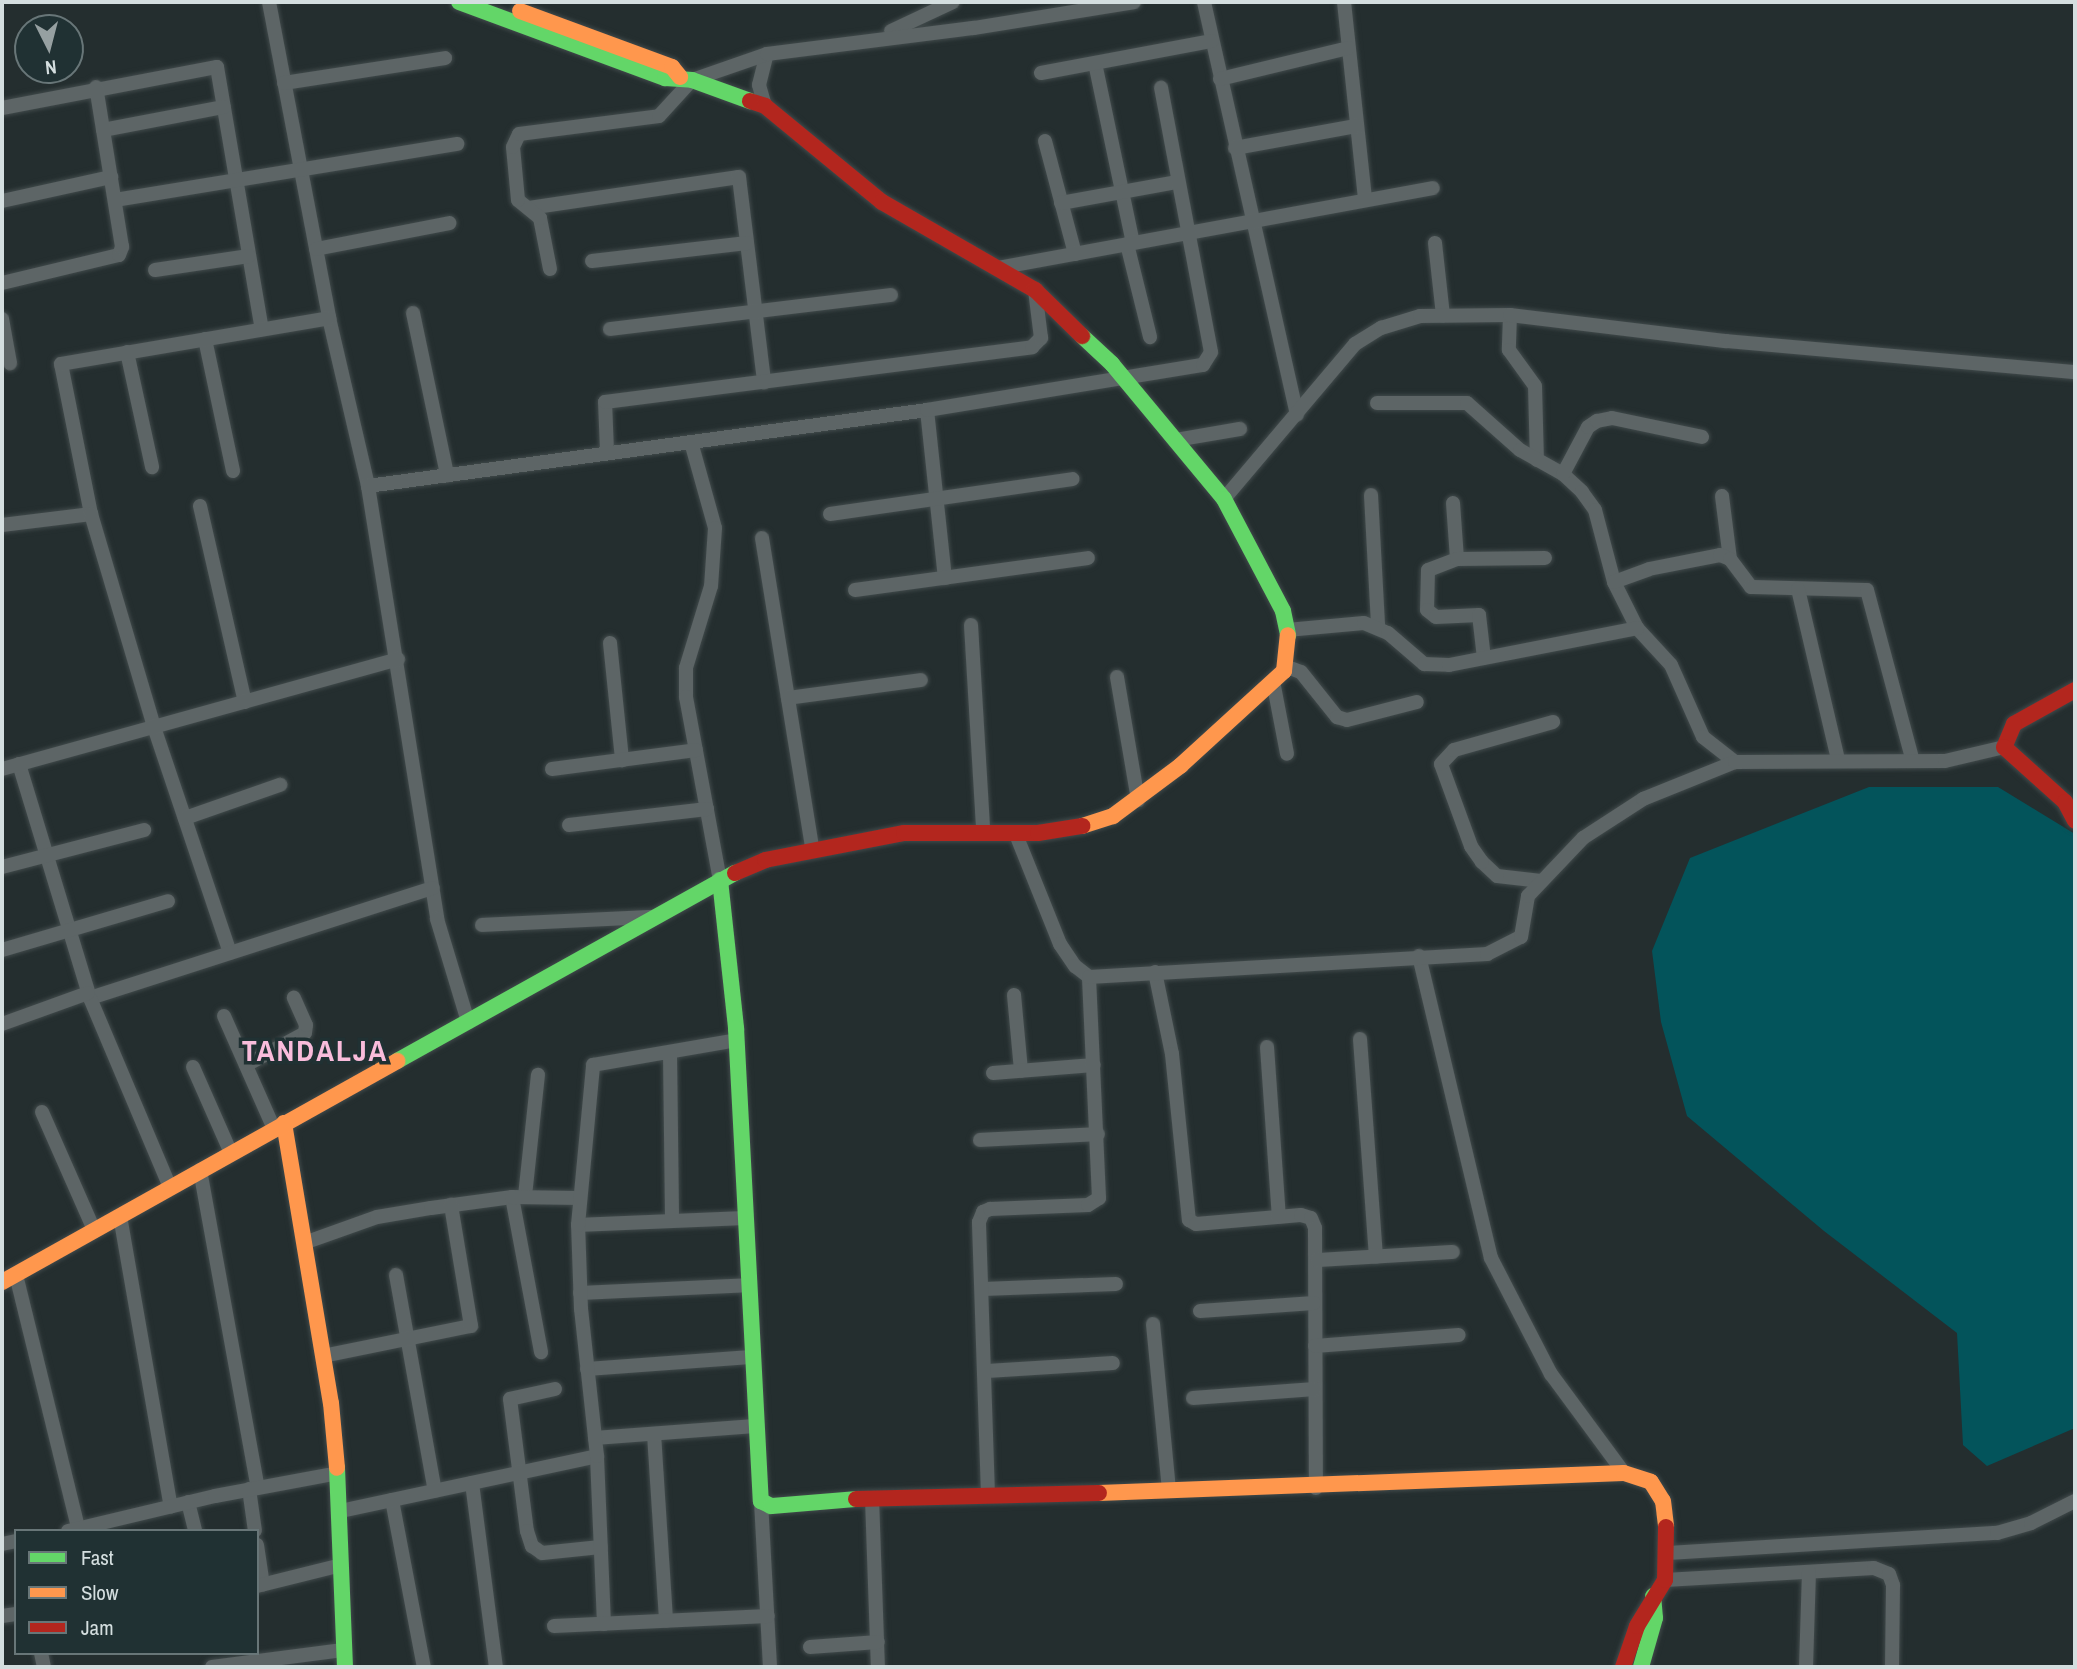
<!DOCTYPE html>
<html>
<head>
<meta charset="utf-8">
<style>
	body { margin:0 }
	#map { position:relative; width:2077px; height:1669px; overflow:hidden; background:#242e2f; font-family:"Archivo Narrow",sans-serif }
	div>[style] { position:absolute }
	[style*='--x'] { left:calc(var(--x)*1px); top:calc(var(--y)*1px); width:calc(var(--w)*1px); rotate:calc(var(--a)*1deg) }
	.water>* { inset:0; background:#03545b }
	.roads { filter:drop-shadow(0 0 2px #414a4b) drop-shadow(0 0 2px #414a4b) }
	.street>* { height:14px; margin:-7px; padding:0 7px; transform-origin:7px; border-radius:7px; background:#5d6566 }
	.fast>* { height:16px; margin:-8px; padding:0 8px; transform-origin:8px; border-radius:8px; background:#63d668 }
	.slow>* { height:16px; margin:-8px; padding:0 8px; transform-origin:8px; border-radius:8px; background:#ff974d }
	.jam>* { height:16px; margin:-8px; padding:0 8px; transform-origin:8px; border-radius:8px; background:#b3261e }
	span { translate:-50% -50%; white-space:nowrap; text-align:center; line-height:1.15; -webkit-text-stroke:7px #203133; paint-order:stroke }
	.district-label { font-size:30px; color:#f9bcdb; font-weight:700; letter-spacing:2px }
	.frame { position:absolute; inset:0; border:4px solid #d4dedf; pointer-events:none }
	.legend { position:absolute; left:14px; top:1529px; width:245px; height:126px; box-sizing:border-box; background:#203133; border:2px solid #687678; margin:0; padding:9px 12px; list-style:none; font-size:21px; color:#d4dedf }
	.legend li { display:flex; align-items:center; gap:14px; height:35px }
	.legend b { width:35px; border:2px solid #687678 }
	.north { position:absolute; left:14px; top:14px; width:70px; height:70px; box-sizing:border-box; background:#203133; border:2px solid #687678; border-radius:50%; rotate:174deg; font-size:19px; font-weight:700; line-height:28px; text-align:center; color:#d4dedf }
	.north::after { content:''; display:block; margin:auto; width:24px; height:32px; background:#96a0a1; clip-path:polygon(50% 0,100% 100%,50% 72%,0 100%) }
</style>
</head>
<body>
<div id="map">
	<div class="water">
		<div style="clip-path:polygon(1869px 787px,1998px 787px,2075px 834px,2075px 1428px,1987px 1466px,1963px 1445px,1957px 1333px,1824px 1231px,1687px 1116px,1661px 1022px,1652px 951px,1690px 858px)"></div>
	</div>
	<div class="roads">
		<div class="street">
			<div style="--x:269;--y:2;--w:322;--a:79.2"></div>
			<div style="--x:329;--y:318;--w:172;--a:76.9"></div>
			<div style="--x:368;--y:486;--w:438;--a:80.9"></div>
			<div style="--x:437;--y:919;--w:108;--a:73.2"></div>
			<div style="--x:1204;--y:2;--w:423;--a:77.3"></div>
			<div style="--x:1344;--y:2;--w:199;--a:83.9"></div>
			<div style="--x:891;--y:31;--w:68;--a:-25.1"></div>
			<div style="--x:1095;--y:63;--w:184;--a:78.1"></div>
			<div style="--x:1041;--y:73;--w:174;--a:-10.6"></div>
			<div style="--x:1220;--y:79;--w:132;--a:-13.6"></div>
			<div style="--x:284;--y:83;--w:163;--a:-8.8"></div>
			<div style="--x:765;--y:106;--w:22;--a:-106"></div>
			<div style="--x:759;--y:85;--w:32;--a:-76"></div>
			<div style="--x:2;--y:108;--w:219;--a:-10.8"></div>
			<div style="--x:217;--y:67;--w:266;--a:80.3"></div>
			<div style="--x:103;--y:130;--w:123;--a:-10.8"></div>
			<div style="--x:1045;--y:141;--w:117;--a:75.1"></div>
			<div style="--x:1235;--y:148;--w:123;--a:-10.3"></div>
			<div style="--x:115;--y:200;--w:347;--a:-9.3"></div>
			<div style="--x:2;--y:201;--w:112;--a:-12.4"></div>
			<div style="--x:1061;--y:203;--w:117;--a:-10.3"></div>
			<div style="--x:529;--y:208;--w:212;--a:-8.4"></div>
			<div style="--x:739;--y:177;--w:207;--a:83"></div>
			<div style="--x:1435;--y:243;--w:73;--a:83.7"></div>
			<div style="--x:1127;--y:244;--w:96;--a:76.1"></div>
			<div style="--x:316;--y:249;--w:136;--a:-11"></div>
			<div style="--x:592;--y:261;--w:156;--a:-6.6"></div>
			<div style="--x:997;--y:268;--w:443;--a:-10.4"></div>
			<div style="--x:550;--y:269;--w:52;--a:-101.1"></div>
			<div style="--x:540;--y:218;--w:28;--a:-141"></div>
			<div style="--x:518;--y:200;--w:53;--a:-95.4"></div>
			<div style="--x:513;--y:147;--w:14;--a:-65"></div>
			<div style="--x:519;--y:134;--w:141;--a:-7.3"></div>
			<div style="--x:659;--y:116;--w:49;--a:-47.5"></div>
			<div style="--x:692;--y:80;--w:79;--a:-19.1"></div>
			<div style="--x:767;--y:54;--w:209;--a:-7.2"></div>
			<div style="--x:974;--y:28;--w:162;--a:-9.2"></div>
			<div style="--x:155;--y:270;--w:95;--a:-8.5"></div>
			<div style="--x:2;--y:283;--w:120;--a:-13.5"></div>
			<div style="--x:119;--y:255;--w:9;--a:-69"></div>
			<div style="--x:122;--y:247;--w:162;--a:-99.2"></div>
			<div style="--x:413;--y:313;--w:166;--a:78.1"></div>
			<div style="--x:1510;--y:315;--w:35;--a:92"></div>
			<div style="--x:1509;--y:350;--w:44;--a:54.2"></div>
			<div style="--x:1535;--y:386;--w:74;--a:88.5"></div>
			<div style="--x:2;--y:319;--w:45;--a:79.7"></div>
			<div style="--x:610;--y:329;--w:283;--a:-6.9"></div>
			<div style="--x:205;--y:339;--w:135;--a:78"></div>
			<div style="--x:127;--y:352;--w:118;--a:77.7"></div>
			<div style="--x:1377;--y:403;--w:90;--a:0"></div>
			<div style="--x:1467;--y:403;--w:71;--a:41.6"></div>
			<div style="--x:1520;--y:450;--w:49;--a:29.2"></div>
			<div style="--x:1563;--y:474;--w:26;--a:43"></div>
			<div style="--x:1582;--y:492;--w:22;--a:54"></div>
			<div style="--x:1595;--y:510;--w:74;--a:75.2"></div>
			<div style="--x:1614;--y:582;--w:51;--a:63.4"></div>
			<div style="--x:1637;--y:628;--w:50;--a:47.4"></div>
			<div style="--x:1671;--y:665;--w:79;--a:66"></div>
			<div style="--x:1703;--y:737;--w:41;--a:38"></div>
			<div style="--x:927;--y:410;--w:169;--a:83.9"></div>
			<div style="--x:1176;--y:440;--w:65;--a:-9.8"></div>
			<div style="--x:691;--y:442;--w:89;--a:74.4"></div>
			<div style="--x:715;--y:528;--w:58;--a:93.9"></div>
			<div style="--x:711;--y:586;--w:86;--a:107"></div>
			<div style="--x:686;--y:668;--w:29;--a:90"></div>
			<div style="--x:686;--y:697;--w:186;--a:79.5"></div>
			<div style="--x:607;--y:451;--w:49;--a:-92.3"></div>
			<div style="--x:605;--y:402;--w:431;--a:-7.3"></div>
			<div style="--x:1032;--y:347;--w:13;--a:-45"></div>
			<div style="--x:1041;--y:338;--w:48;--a:-97.1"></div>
			<div style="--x:1563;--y:474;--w:53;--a:-62"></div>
			<div style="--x:1588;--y:427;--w:11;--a:-34"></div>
			<div style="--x:1597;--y:421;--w:15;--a:-11"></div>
			<div style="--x:1612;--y:418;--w:92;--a:11.9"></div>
			<div style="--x:368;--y:486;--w:564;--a:-7.74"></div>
			<div style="--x:927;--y:410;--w:280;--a:-9.3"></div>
			<div style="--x:1203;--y:365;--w:15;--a:-58"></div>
			<div style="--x:1211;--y:352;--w:269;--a:-100.7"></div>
			<div style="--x:1371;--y:495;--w:131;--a:86.9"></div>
			<div style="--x:1722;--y:496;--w:64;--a:82.8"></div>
			<div style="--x:1224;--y:499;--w:203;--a:-49.8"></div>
			<div style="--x:1355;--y:344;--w:31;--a:-32"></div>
			<div style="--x:1381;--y:328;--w:41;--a:-17.1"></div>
			<div style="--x:1420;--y:316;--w:90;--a:-0.6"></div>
			<div style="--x:1510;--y:315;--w:218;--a:6.9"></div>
			<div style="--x:1726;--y:341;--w:350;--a:5.1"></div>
			<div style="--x:1453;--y:503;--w:56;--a:85.9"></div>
			<div style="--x:1457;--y:559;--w:31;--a:159"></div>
			<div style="--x:1428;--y:570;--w:40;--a:91.4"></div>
			<div style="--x:1427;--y:610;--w:11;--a:38"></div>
			<div style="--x:1436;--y:617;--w:43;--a:-2.7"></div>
			<div style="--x:1479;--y:615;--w:43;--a:83.4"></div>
			<div style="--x:200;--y:506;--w:201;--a:77.1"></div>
			<div style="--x:91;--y:514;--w:153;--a:-101.3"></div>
			<div style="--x:61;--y:364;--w:272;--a:-9.7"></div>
			<div style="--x:830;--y:514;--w:245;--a:-8.2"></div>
			<div style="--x:2;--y:525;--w:90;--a:-7"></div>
			<div style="--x:91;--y:514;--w:222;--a:73.5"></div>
			<div style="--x:154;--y:727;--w:238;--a:71.4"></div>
			<div style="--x:762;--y:538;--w:314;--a:80.8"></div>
			<div style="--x:1457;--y:559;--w:88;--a:-0.7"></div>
			<div style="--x:1614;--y:582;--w:37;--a:-20"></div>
			<div style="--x:1649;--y:569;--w:72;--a:-11.2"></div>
			<div style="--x:1720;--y:555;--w:11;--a:22"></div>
			<div style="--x:1730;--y:559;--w:35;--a:53"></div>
			<div style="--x:1751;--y:587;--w:116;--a:1.5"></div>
			<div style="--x:1867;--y:590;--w:174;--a:75"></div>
			<div style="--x:1798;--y:589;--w:176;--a:76.8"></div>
			<div style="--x:855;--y:590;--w:235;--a:-7.8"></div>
			<div style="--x:971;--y:625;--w:205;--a:86.6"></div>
			<div style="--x:1287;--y:630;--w:77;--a:-5.2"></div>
			<div style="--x:1364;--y:623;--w:26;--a:23"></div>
			<div style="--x:1388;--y:633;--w:48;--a:40.7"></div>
			<div style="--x:1424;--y:664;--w:25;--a:2"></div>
			<div style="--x:1449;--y:665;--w:192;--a:-11.1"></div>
			<div style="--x:610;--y:643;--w:118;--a:84.1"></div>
			<div style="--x:1285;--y:666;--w:17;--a:21"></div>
			<div style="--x:1301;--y:672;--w:58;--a:51.3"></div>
			<div style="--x:1337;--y:717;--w:10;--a:17"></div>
			<div style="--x:1347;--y:720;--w:72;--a:-14.4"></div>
			<div style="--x:1117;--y:677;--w:125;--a:80.3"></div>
			<div style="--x:1273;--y:681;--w:74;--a:79.1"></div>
			<div style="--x:788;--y:698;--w:134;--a:-7.7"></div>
			<div style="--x:19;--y:764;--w:245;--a:73.1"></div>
			<div style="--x:90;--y:998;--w:360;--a:-17.8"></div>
			<div style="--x:2;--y:769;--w:411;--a:-15.5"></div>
			<div style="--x:552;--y:769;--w:145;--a:-7.5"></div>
			<div style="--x:185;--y:818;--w:101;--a:-19.2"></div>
			<div style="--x:569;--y:825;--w:139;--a:-6.6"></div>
			<div style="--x:1015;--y:832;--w:121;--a:68.1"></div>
			<div style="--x:1060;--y:944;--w:27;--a:56"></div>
			<div style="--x:1075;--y:966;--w:18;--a:38"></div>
			<div style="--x:2;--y:867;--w:147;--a:-14.6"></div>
			<div style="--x:1541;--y:881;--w:44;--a:-173.5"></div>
			<div style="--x:1497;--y:876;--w:21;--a:-137"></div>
			<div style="--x:1482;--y:862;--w:19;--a:-125"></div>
			<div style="--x:1471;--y:846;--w:87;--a:-110.1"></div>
			<div style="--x:1441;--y:764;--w:19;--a:-47"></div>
			<div style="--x:1454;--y:750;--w:103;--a:-15.8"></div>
			<div style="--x:482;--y:925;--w:171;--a:-2.7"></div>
			<div style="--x:2;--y:950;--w:173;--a:-16.4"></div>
			<div style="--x:1419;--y:956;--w:310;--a:76.6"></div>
			<div style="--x:1491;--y:1258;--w:131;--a:62.7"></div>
			<div style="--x:1551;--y:1374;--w:123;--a:53.6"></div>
			<div style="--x:1155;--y:972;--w:84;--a:78.3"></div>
			<div style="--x:1172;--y:1054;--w:167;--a:84.2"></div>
			<div style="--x:1189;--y:1220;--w:8;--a:30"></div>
			<div style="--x:1196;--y:1224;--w:105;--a:-4.9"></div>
			<div style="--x:1301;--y:1215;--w:10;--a:17"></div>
			<div style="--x:1311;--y:1218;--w:11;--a:68"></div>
			<div style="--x:1315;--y:1228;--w:260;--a:89.8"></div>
			<div style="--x:1014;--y:995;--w:76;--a:84.7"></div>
			<div style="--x:90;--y:998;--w:205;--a:67.1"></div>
			<div style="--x:224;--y:1016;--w:124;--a:66.1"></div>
			<div style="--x:2;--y:1024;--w:91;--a:-19.8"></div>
			<div style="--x:1360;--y:1039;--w:218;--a:85.8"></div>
			<div style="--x:1267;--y:1047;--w:170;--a:86"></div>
			<div style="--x:670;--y:1052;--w:168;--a:89.3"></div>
			<div style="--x:246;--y:1065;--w:67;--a:-28.5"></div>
			<div style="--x:305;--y:1033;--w:8;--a:-83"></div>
			<div style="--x:306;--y:1025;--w:30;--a:-114"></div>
			<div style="--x:193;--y:1067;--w:94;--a:66.2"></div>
			<div style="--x:993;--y:1073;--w:101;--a:-4.5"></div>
			<div style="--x:42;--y:1112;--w:129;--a:66.2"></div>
			<div style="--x:980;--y:1140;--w:118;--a:-2.9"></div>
			<div style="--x:200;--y:1170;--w:323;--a:79.7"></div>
			<div style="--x:525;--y:1196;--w:122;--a:-83.9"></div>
			<div style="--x:512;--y:1197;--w:158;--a:79.4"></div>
			<div style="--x:120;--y:1216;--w:295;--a:80.1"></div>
			<div style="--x:578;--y:1225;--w:166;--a:-2.4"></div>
			<div style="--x:304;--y:1243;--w:77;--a:-19.6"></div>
			<div style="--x:377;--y:1217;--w:55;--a:-9.5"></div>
			<div style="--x:431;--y:1208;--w:82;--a:-7.7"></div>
			<div style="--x:512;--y:1197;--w:68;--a:0.8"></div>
			<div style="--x:1317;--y:1260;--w:136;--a:-3.4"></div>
			<div style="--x:16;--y:1275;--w:264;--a:76.2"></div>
			<div style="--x:396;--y:1275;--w:219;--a:79.8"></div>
			<div style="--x:983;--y:1289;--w:133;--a:-2.2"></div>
			<div style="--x:580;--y:1293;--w:167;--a:-2.7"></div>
			<div style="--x:1200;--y:1311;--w:114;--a:-4"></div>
			<div style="--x:1153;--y:1324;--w:166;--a:84.5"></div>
			<div style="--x:1315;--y:1346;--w:144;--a:-4.4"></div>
			<div style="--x:323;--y:1356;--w:151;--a:-11.5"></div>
			<div style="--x:471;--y:1326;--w:123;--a:-99.4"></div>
			<div style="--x:587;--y:1369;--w:164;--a:-4.2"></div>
			<div style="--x:987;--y:1371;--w:126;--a:-3.6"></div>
			<div style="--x:555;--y:1389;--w:46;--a:167.5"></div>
			<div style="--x:510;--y:1399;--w:133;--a:82.7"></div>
			<div style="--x:527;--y:1531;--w:16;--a:72"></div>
			<div style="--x:532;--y:1546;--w:12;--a:35"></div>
			<div style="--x:542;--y:1553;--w:59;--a:-5.8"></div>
			<div style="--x:1193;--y:1398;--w:122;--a:-4.2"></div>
			<div style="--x:654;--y:1434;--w:187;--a:86.3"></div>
			<div style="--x:595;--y:1438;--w:160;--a:-4.3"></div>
			<div style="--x:472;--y:1483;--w:186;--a:82.6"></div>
			<div style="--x:249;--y:1489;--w:42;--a:81.9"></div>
			<div style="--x:988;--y:1495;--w:273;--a:-91.9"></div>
			<div style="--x:979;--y:1222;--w:11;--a:-68"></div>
			<div style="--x:983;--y:1212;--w:8;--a:-23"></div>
			<div style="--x:990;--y:1209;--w:98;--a:-2.3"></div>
			<div style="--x:1088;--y:1205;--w:13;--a:-32"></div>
			<div style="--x:1099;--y:1198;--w:221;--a:-92.6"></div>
			<div style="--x:1089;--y:977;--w:399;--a:-3.3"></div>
			<div style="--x:1487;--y:954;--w:38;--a:-27"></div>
			<div style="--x:1521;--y:937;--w:42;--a:-80.3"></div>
			<div style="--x:1528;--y:896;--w:80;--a:-46.5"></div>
			<div style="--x:1583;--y:838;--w:72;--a:-33"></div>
			<div style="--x:1643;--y:799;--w:99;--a:-21.9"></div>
			<div style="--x:1735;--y:762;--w:210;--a:-0.3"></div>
			<div style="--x:1945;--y:761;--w:61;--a:-13.3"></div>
			<div style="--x:872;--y:1498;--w:169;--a:88"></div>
			<div style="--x:392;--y:1500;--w:170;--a:79.2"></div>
			<div style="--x:761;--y:1501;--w:166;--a:86.9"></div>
			<div style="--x:188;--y:1502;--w:30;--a:76"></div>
			<div style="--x:341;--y:1511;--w:262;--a:-12.1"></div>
			<div style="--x:68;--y:1531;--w:151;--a:-13.4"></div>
			<div style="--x:215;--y:1496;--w:125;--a:-10.6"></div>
			<div style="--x:2;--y:1544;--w:14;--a:-12"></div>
			<div style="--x:257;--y:1545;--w:40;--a:81.5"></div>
			<div style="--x:1668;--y:1553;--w:330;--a:-3.5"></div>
			<div style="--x:1997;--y:1533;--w:35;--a:-16"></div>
			<div style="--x:2031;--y:1523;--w:49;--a:-26.6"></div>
			<div style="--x:1665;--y:1580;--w:209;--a:-3.3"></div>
			<div style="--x:1874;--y:1568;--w:16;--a:22"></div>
			<div style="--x:1889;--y:1574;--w:12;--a:70"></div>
			<div style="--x:1893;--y:1585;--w:82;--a:90.7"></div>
			<div style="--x:257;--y:1586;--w:87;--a:-14"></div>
			<div style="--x:2;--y:1616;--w:14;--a:-8"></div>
			<div style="--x:604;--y:1624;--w:168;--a:-92.4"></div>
			<div style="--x:597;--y:1456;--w:148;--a:-96.2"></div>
			<div style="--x:581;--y:1309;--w:84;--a:-92"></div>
			<div style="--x:578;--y:1225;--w:161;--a:-84.6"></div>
			<div style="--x:593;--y:1065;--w:146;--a:-9.8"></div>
			<div style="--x:554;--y:1626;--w:214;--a:-2.7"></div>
			<div style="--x:810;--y:1647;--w:68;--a:-4.2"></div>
			<div style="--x:41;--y:1653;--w:14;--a:78"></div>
			<div style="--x:212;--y:1667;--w:132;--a:-7.4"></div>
			<div style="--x:1806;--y:1667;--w:95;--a:-88.2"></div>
		</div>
		<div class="fast">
			<div style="--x:459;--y:2;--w:220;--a:20.3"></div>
			<div style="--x:665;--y:78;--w:27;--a:4"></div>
			<div style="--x:692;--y:80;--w:62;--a:19.9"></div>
			<div style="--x:1082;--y:336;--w:41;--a:43"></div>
			<div style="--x:1112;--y:364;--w:175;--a:50.3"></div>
			<div style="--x:1224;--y:499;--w:127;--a:62.2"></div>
			<div style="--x:1283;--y:611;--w:25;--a:78"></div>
			<div style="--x:720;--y:880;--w:149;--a:83.8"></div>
			<div style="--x:736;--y:1028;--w:474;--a:87"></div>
			<div style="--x:761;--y:1501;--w:11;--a:27"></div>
			<div style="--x:771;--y:1506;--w:85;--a:-4.7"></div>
			<div style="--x:397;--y:1061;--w:387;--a:-29.1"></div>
			<div style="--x:337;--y:1468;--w:199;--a:87.7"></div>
			<div style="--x:1641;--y:1667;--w:51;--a:-74.1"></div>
			<div style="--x:1655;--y:1618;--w:22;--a:-95"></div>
		</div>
		<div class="slow">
			<div style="--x:520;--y:11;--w:162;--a:20.2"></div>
			<div style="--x:672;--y:67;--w:13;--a:51"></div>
			<div style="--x:1082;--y:826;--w:33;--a:-18"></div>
			<div style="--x:1113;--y:816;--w:84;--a:-36.7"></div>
			<div style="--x:1180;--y:766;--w:141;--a:-42.4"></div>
			<div style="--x:1284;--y:671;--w:36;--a:-84"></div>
			<div style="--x:284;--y:1123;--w:284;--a:80.5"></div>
			<div style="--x:331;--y:1403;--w:65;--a:84.7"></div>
			<div style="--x:2;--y:1282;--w:453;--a:-29.2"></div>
			<div style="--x:1099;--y:1493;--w:525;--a:-2.18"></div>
			<div style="--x:1624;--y:1473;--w:28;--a:18"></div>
			<div style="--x:1651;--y:1482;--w:22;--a:58"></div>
			<div style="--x:1663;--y:1501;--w:26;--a:83"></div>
		</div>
		<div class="jam">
			<div style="--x:750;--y:101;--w:16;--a:18"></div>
			<div style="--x:765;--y:106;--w:151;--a:39.4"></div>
			<div style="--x:882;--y:202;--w:177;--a:29.9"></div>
			<div style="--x:1035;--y:290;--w:66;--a:44.4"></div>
			<div style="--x:2075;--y:690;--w:70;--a:150.9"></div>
			<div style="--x:2014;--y:724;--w:25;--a:113"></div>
			<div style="--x:2004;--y:747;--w:82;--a:42"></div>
			<div style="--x:2065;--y:802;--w:21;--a:62"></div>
			<div style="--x:735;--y:873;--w:33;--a:-23"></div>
			<div style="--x:765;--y:860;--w:142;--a:-11"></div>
			<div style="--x:904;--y:833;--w:134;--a:0"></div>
			<div style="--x:1038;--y:833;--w:45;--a:-9"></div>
			<div style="--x:856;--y:1499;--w:243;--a:-1.4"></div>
			<div style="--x:1623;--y:1667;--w:43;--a:-71.1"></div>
			<div style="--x:1637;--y:1626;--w:54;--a:-58.7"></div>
			<div style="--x:1665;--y:1580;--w:53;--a:-88.9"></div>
		</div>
	</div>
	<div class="district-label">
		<span style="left:315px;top:1050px">TANDALJA</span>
	</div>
	<div class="frame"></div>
	<ul class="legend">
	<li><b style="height:9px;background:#63d668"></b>Fast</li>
	<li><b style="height:9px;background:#ff974d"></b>Slow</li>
	<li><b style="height:9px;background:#b3261e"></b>Jam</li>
	</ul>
	<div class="north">N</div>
</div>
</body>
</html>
